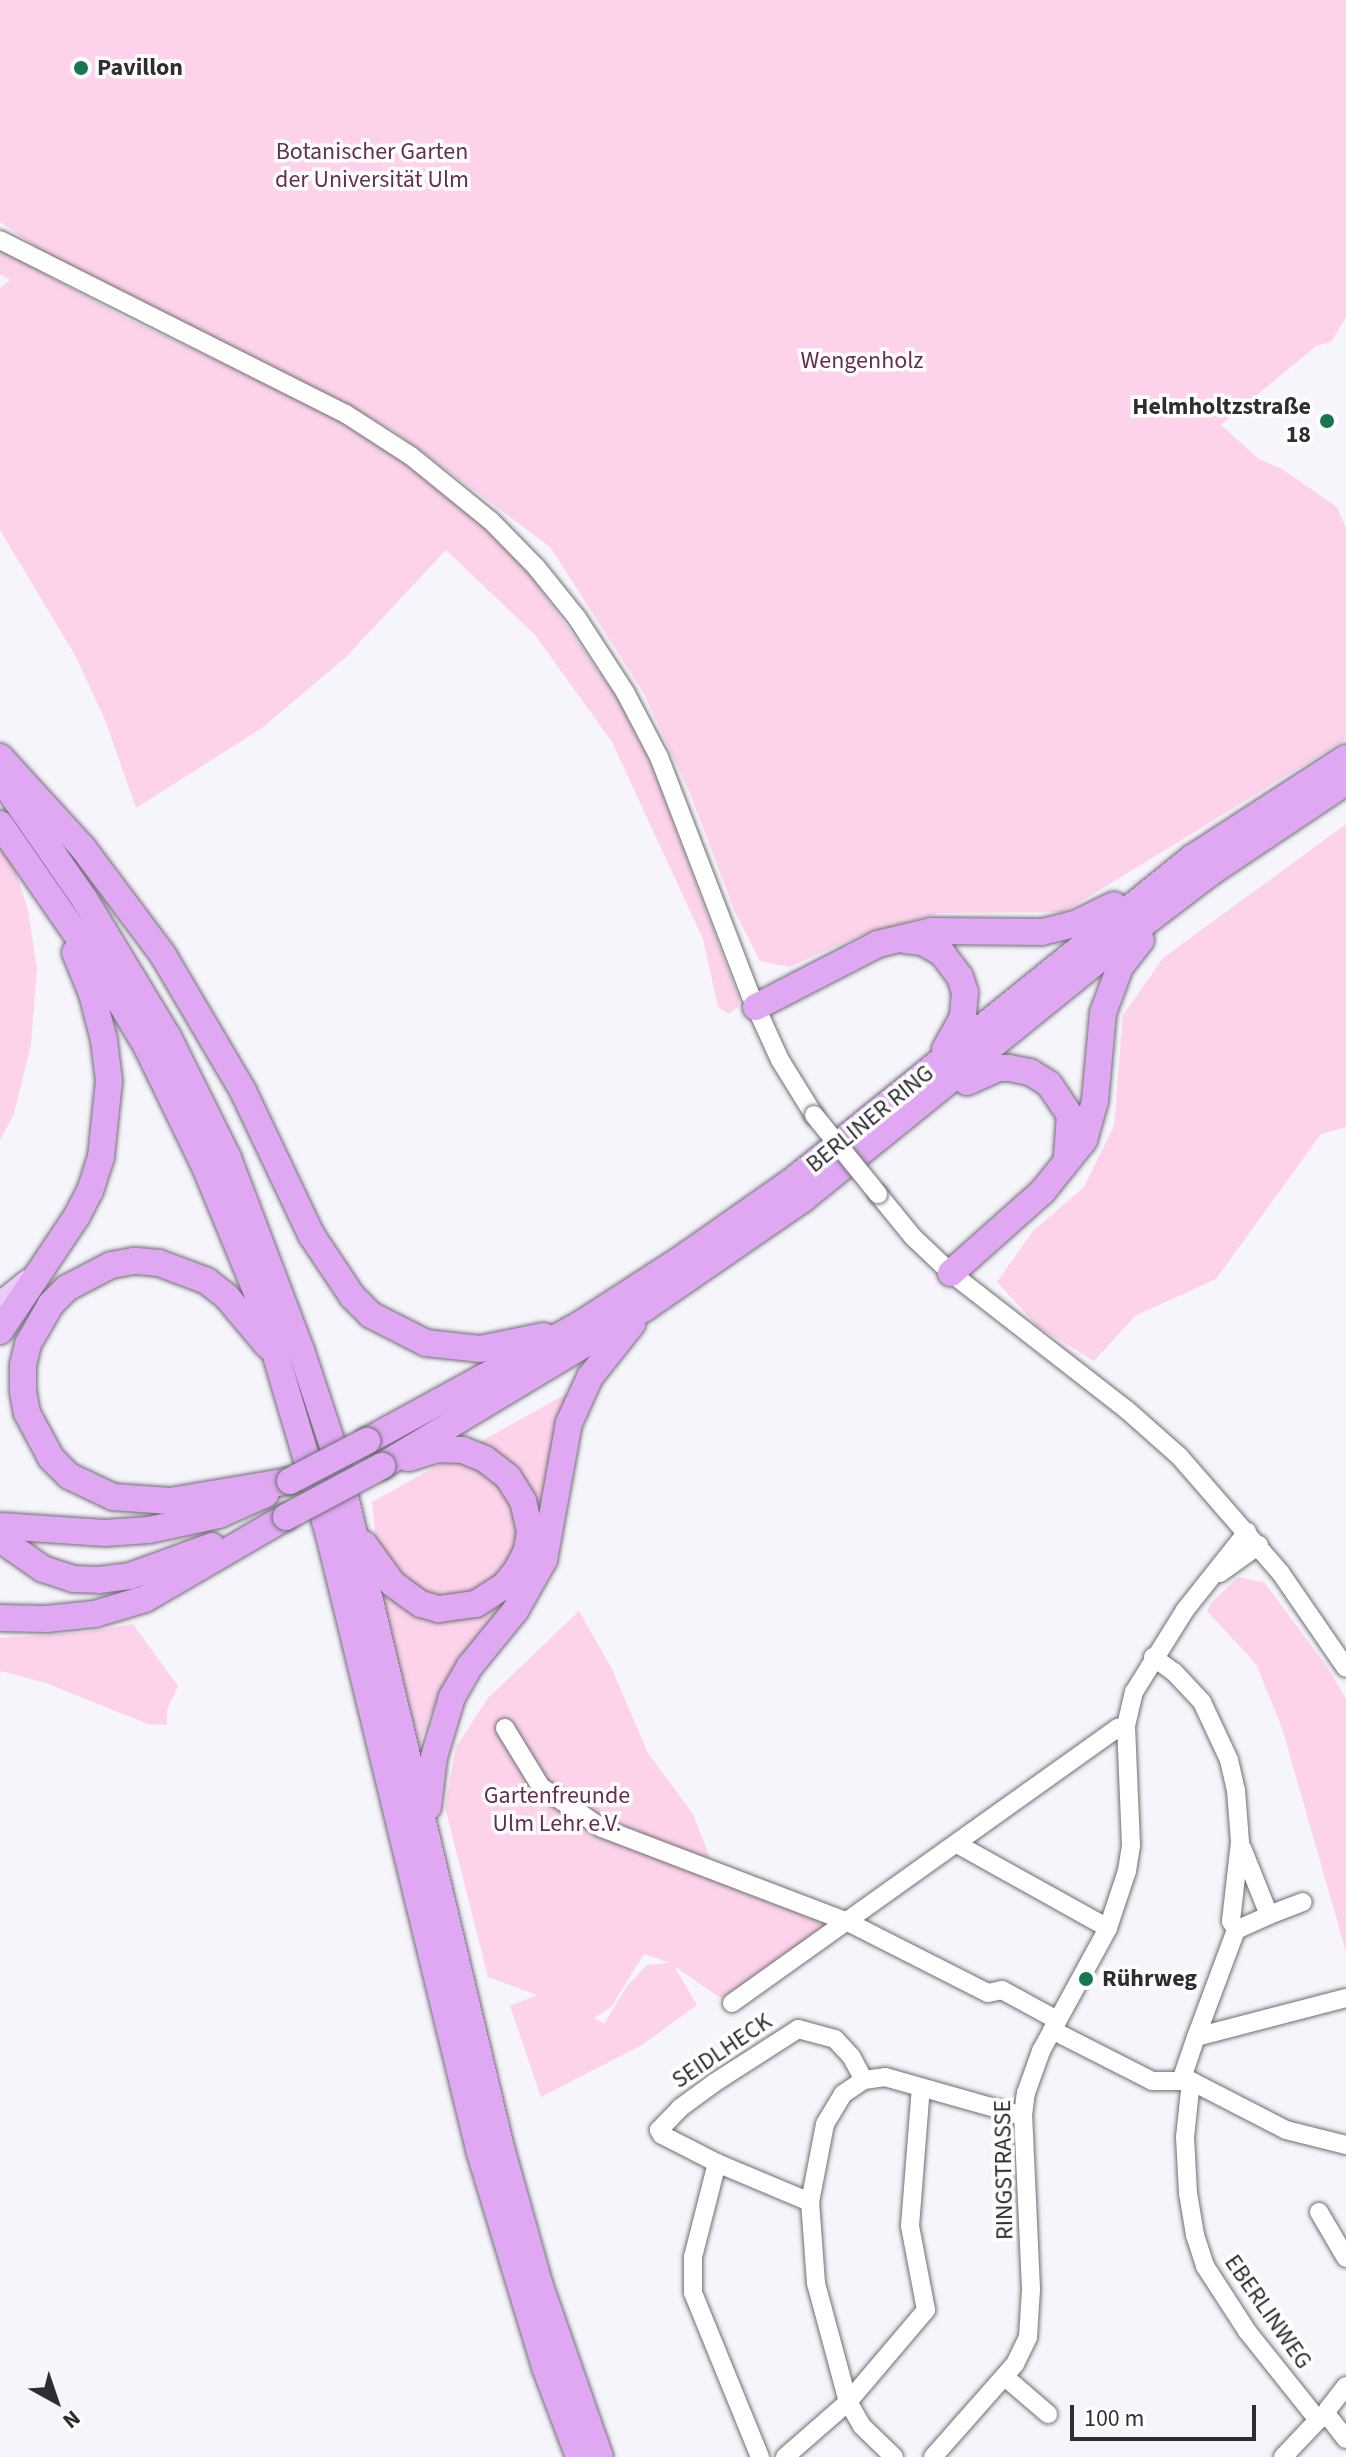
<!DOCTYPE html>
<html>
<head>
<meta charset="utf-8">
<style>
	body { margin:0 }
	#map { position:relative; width:1346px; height:2457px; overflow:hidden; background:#f6f5fc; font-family:"Source Sans 3",sans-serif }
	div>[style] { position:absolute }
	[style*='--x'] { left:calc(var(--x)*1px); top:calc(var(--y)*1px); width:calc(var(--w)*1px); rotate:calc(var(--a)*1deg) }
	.green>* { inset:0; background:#fcd3ea }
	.roads { filter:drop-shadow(0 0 2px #6f6e74) drop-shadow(0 0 2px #6f6e74) }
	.minor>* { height:18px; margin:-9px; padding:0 9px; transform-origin:9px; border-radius:9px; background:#fff }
	.major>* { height:22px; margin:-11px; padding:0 11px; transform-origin:11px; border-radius:11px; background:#eccbf8 }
	.highway>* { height:26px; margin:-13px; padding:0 13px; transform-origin:13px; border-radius:13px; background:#e0a8f3 }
	.bridges { filter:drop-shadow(0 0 2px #6f6e74) drop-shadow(0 0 2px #6f6e74) }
	.minor-bridge>* { height:18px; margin:-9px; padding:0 9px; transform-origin:9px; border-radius:9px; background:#fff }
	.highway-bridge>* { height:26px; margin:-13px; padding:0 13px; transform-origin:13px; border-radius:13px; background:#e0a8f3 }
	.dots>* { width:22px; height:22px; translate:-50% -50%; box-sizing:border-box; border:4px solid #fff; border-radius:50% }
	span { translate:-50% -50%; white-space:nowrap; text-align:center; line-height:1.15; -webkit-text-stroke:7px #fff; paint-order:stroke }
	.poi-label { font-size:24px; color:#2e2e31; font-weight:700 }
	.left { translate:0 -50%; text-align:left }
	.right { translate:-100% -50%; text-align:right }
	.park-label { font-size:24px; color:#662e51 }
	.street-label { font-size:24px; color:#2e2e31 }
	.north { position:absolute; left:16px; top:2361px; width:80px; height:80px; -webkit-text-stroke:6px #fff; paint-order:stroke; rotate:140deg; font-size:22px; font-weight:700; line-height:32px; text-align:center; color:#2e2e31 }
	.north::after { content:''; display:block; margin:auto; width:28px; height:36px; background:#2e2e31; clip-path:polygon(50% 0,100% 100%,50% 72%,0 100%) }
	.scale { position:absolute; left:1070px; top:2405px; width:186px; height:36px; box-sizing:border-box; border:4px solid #2e2e31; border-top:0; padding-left:10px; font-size:24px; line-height:28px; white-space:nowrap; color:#2e2e31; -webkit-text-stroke:6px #fff; paint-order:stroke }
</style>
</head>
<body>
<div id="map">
	<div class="green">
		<div style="clip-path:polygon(0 0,1346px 0,1346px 317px,1331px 342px,1316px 346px,1221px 425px,1259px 459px,1282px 469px,1337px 507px,1346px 528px,1346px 739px,1064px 912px,939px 913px,861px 935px,790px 967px,760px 961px,735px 912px,691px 796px,643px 692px,550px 547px,393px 430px,58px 262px,0 222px)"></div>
		<div style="clip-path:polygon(0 250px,128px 319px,310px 404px,395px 455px,486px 525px,526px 569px,618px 699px,651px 764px,739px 999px,738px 1007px,729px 1014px,718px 1007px,703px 939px,612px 742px,535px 635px,446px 550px,346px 657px,262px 728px,136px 808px,105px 720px,76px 657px,0 530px,0 288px,10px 280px,0 274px)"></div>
		<div style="clip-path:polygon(1346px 824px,1346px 1127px,1321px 1134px,1216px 1279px,1135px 1316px,1094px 1361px,1038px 1327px,997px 1282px,1033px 1231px,1084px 1187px,1114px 1126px,1123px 1015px,1163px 958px)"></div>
		<div style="clip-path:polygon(0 844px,12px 860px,28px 910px,37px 969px,31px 1045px,14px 1114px,0 1140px)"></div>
		<div style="clip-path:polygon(568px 1393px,558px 1423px,541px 1544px,506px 1607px,430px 1714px,419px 1746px,381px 1592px,372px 1502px)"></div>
		<div style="clip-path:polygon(1238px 1577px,1264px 1582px,1328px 1668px,1346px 1699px,1346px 1952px,1282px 1728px,1256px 1664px,1207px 1611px,1211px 1603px)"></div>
		<div style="clip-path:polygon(evenodd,579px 1611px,612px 1669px,648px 1753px,693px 1814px,719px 1881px,835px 1922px,722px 1999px,674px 1966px,697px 2005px,642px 2045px,541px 2097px,510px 2006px,537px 1995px,488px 1977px,445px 1807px,456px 1747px,488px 1698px,579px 1611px,644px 1954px,670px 1963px,647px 1965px,627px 1986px,604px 2024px,594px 2018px,611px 2007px,644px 1954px)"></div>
		<div style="clip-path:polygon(133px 1624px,178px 1686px,167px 1710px,167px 1725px,148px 1724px,46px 1683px,0 1671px,0 1638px,87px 1632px)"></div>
	</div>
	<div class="roads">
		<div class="minor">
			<div style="--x:0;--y:240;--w:387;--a:26.7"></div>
			<div style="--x:346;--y:414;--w:77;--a:32.9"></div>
			<div style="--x:411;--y:456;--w:103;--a:39.1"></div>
			<div style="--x:491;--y:521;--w:64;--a:45.6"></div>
			<div style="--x:536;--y:567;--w:65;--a:51.2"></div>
			<div style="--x:577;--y:618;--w:88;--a:57"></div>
			<div style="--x:625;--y:692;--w:73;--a:62.4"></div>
			<div style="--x:659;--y:757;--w:254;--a:69"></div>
			<div style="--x:750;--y:994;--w:72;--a:65.6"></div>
			<div style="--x:780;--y:1060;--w:65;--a:58.3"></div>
			<div style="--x:878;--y:1194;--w:55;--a:50.9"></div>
			<div style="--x:913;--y:1237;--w:52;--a:43.5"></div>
			<div style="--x:951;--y:1273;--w:223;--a:37.9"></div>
			<div style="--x:1127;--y:1410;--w:69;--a:41.5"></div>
			<div style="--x:1179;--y:1456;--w:154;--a:49"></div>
			<div style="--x:1280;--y:1572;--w:116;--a:55.5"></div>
			<div style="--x:1220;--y:1573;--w:48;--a:-35.7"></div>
			<div style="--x:1153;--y:1657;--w:26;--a:36"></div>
			<div style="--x:1174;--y:1672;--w:41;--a:47"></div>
			<div style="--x:1202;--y:1702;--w:64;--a:65"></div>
			<div style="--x:1229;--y:1760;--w:31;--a:77"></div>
			<div style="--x:1236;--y:1790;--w:52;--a:85.6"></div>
			<div style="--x:1240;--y:1842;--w:80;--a:96.5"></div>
			<div style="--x:1231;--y:1921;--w:10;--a:61"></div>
			<div style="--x:1236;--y:1930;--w:114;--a:110.5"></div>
			<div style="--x:505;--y:1728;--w:69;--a:58.6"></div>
			<div style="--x:541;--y:1787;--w:73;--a:33.9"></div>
			<div style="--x:602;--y:1828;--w:261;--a:20.9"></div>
			<div style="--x:846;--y:1921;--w:159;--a:26.9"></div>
			<div style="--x:988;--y:1993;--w:14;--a:-12"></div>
			<div style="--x:1002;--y:1990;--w:63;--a:28.6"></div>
			<div style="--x:957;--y:1844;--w:173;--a:29.1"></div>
			<div style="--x:1269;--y:1915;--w:36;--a:-21"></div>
			<div style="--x:1236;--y:1930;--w:36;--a:-24"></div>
			<div style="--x:1269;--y:1915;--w:72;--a:-111.9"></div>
			<div style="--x:732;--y:2003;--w:474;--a:-35.5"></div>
			<div style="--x:1118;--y:1728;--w:8;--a:-14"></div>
			<div style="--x:1052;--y:2030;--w:112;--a:27"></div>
			<div style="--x:1152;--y:2081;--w:39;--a:0"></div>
			<div style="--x:1191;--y:2081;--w:107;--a:27.3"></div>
			<div style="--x:1286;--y:2130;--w:62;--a:14"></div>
			<div style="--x:1181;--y:2081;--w:46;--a:-71.2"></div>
			<div style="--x:1196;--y:2037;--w:155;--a:-14.6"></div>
			<div style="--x:1191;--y:2081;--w:56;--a:96.1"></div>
			<div style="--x:1185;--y:2137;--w:56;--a:86.9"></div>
			<div style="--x:1188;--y:2193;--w:43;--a:80.5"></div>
			<div style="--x:1195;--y:2235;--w:33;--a:72"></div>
			<div style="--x:1205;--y:2266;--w:77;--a:57.1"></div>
			<div style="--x:1247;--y:2331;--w:114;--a:51.4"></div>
			<div style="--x:717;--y:2163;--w:101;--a:22.8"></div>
			<div style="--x:1319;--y:2212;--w:53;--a:59.6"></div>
			<div style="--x:1005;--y:2377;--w:57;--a:40.7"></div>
			<div style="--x:1328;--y:2416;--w:29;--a:52"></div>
			<div style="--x:760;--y:2457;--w:177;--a:-112.2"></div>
			<div style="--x:693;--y:2293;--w:36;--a:-90"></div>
			<div style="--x:693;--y:2257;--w:97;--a:-75.7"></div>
			<div style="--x:717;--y:2163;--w:62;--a:-153"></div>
			<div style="--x:662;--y:2135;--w:6;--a:-121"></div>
			<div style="--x:659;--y:2130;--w:30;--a:-46"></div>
			<div style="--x:680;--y:2108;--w:42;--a:-36.3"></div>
			<div style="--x:714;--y:2083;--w:100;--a:-32.7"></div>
			<div style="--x:798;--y:2029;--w:38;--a:15"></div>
			<div style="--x:835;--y:2039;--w:23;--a:47"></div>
			<div style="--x:851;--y:2056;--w:27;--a:62"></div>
			<div style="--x:785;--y:2457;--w:84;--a:-41.1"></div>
			<div style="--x:848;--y:2402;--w:121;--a:-49.7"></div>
			<div style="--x:926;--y:2310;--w:86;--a:-100.8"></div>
			<div style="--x:910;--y:2226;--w:139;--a:-85.5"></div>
			<div style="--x:894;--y:2457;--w:45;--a:-135.9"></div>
			<div style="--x:862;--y:2426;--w:28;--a:-120"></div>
			<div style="--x:848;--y:2402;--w:123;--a:-105.1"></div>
			<div style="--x:816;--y:2283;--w:81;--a:-94.2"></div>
			<div style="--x:810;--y:2202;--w:79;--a:-79.1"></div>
			<div style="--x:825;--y:2124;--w:35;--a:-59"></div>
			<div style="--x:843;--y:2094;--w:25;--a:-34"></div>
			<div style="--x:864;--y:2080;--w:21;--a:-8"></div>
			<div style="--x:885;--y:2077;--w:143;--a:15.8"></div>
			<div style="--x:933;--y:2457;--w:124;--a:-48.6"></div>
			<div style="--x:1015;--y:2364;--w:30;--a:-64"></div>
			<div style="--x:1028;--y:2337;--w:48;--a:-86.4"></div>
			<div style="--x:1031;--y:2289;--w:173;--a:-92.6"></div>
			<div style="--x:1023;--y:2116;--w:23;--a:-83"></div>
			<div style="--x:1026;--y:2093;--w:45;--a:-70.3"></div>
			<div style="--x:1041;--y:2051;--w:140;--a:-61.4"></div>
			<div style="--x:1108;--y:1928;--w:60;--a:-71.6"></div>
			<div style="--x:1127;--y:1871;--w:26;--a:-81"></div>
			<div style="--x:1131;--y:1845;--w:119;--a:-92.4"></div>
			<div style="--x:1126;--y:1726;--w:35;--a:-77"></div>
			<div style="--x:1134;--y:1692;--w:97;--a:-58.1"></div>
			<div style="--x:1185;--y:1610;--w:100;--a:-51.5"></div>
			<div style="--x:1283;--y:2457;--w:51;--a:-46.6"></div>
			<div style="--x:1318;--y:2420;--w:11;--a:-22"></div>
			<div style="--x:1328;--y:2416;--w:7;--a:-90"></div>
			<div style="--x:1328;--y:2409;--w:29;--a:-52"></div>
		</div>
		<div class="major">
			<div style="--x:0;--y:1303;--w:35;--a:-39"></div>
		</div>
		<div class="highway">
			<div style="--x:0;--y:757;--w:123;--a:47.6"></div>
			<div style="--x:83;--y:848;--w:134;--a:53.2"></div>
			<div style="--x:163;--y:955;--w:158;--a:59.5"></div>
			<div style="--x:243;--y:1091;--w:161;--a:64.6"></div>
			<div style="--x:312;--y:1236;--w:72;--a:56.3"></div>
			<div style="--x:352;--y:1296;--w:27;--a:45"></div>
			<div style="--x:371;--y:1315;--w:62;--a:27"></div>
			<div style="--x:426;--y:1343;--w:54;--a:6.3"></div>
			<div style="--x:480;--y:1349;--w:65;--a:-11.5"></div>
			<div style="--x:0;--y:777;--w:150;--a:55.4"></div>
			<div style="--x:85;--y:900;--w:160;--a:58.8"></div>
			<div style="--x:168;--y:1037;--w:135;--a:63.6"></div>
			<div style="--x:228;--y:1158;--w:205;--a:69.2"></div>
			<div style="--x:301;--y:1350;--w:101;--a:71.6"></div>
			<div style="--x:333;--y:1446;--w:718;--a:76.54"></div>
			<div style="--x:500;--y:2144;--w:148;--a:74.3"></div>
			<div style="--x:540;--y:2286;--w:181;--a:70.7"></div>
			<div style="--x:0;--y:824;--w:178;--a:55.3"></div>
			<div style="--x:101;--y:970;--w:90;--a:59.1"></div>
			<div style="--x:147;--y:1047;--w:136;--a:64.2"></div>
			<div style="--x:206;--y:1169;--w:136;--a:67.6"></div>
			<div style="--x:258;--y:1295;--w:250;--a:73.5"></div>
			<div style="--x:329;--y:1535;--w:636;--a:76.27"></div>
			<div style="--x:480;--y:2153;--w:224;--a:73.1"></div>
			<div style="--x:545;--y:2367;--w:96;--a:69.3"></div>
			<div style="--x:905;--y:940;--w:17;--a:7"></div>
			<div style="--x:922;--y:942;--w:23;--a:29"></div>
			<div style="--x:942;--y:953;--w:30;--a:53"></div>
			<div style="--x:960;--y:977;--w:16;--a:72"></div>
			<div style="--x:965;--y:992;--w:25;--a:95"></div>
			<div style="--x:963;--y:1017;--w:37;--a:119"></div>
			<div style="--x:756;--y:1007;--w:137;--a:-27.3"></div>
			<div style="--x:878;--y:944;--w:56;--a:-13.5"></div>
			<div style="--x:932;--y:931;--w:110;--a:0.5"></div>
			<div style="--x:1042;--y:932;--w:36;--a:-14"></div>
			<div style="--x:1077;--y:923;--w:41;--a:-25.9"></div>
			<div style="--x:967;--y:1082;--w:34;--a:-24"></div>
			<div style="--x:998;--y:1068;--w:11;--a:0"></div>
			<div style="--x:1009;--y:1068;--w:21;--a:11"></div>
			<div style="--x:1030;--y:1072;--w:22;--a:32"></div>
			<div style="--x:1049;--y:1084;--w:37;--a:56"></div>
			<div style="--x:1070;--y:1115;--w:41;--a:94.2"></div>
			<div style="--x:951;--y:1273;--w:123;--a:-41.7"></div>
			<div style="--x:1043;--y:1191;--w:65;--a:-51.2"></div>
			<div style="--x:1084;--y:1140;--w:41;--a:-74.2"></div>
			<div style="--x:1095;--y:1101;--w:88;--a:-84.8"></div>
			<div style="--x:1103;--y:1013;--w:49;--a:-69.7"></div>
			<div style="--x:1120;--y:967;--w:34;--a:-52"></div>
			<div style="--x:0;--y:1331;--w:138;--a:-56.2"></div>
			<div style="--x:77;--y:1216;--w:28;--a:-63"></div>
			<div style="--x:90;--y:1191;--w:36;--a:-72"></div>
			<div style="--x:101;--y:1157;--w:76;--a:-84"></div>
			<div style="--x:109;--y:1081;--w:41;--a:-97"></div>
			<div style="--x:104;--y:1040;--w:48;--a:-104.6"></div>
			<div style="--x:92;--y:994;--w:45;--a:-112"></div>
			<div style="--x:268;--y:1346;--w:65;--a:-130"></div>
			<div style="--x:226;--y:1296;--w:24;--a:-142"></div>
			<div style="--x:207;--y:1281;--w:51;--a:-159.4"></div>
			<div style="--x:159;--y:1263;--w:25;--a:-175"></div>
			<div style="--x:134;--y:1261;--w:23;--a:170"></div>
			<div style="--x:111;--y:1265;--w:50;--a:152.4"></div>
			<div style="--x:67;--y:1288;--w:23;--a:135"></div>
			<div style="--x:51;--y:1304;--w:46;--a:119.9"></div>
			<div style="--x:28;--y:1344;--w:22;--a:103"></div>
			<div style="--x:23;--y:1365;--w:26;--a:90"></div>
			<div style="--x:23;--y:1391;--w:22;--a:80"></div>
			<div style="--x:27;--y:1413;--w:51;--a:61.9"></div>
			<div style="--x:51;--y:1458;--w:25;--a:45"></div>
			<div style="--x:69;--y:1476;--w:49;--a:25.5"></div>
			<div style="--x:113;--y:1497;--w:57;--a:4"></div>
			<div style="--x:170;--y:1501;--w:122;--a:-9.5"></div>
			<div style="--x:367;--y:1441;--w:242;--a:-28.7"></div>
			<div style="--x:579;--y:1325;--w:129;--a:-32.9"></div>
			<div style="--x:687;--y:1255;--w:127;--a:-35.1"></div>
			<div style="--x:791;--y:1182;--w:516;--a:-38.94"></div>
			<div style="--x:1192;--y:858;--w:184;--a:-33"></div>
			<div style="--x:382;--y:1466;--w:307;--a:-31"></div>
			<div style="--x:645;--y:1308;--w:192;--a:-34.6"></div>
			<div style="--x:803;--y:1199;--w:426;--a:-39"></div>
			<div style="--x:1134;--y:931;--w:96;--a:-37.3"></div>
			<div style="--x:1210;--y:873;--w:164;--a:-33.8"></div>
			<div style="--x:0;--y:1526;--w:105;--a:3.8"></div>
			<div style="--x:105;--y:1533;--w:44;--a:-3.9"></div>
			<div style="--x:149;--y:1530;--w:72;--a:-12.1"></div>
			<div style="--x:219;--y:1515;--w:51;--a:-24.1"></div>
			<div style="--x:0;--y:1539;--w:52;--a:34.9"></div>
			<div style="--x:43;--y:1569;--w:32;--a:18"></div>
			<div style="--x:73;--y:1579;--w:25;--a:2"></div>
			<div style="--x:98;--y:1580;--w:32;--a:-7"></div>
			<div style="--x:130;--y:1576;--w:87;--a:-20.1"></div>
			<div style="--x:364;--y:1544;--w:49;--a:54.1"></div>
			<div style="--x:393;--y:1584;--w:34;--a:36"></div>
			<div style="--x:421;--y:1604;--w:19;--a:16"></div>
			<div style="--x:439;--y:1609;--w:37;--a:-8"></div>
			<div style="--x:476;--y:1604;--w:35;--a:-33"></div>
			<div style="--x:505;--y:1585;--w:19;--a:-51"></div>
			<div style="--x:517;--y:1570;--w:22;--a:-63"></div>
			<div style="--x:527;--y:1550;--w:19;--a:-81"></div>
			<div style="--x:530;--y:1531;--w:31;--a:-103"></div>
			<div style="--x:523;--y:1501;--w:28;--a:-122"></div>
			<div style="--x:508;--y:1477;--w:29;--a:-142"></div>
			<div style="--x:485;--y:1459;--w:24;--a:-158"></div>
			<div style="--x:463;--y:1450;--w:25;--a:-178"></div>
			<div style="--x:438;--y:1449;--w:31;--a:163"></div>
			<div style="--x:0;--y:1618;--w:46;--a:1.2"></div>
			<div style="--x:46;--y:1619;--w:49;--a:-5.8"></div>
			<div style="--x:95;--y:1614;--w:52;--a:-16.7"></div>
			<div style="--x:145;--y:1599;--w:163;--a:-30.2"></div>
			<div style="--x:428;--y:1807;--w:50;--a:-83.2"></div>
			<div style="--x:434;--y:1757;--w:63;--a:-73.3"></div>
			<div style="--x:452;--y:1697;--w:36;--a:-60"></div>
			<div style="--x:470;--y:1666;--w:71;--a:-50.7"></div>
			<div style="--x:515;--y:1611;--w:59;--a:-60.4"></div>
			<div style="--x:544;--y:1560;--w:139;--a:-79.7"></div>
			<div style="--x:569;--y:1423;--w:51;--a:-65.5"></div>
			<div style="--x:590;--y:1377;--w:68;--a:-51.6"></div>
		</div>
	</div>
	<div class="bridges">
		<div class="minor-bridge">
			<div style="--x:814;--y:1115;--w:102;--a:51"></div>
		</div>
		<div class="highway-bridge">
			<div style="--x:290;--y:1481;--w:87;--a:-27.5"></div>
			<div style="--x:286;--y:1517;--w:109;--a:-28"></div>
		</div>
	</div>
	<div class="dots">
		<div style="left:81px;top:68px;background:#18774e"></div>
		<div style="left:1327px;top:421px;background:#18774e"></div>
		<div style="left:1086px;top:1979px;background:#18774e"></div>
	</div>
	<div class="poi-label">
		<span class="left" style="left:97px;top:68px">Pavillon</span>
		<span class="right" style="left:1311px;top:421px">Helmholtzstraße<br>18</span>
		<span class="left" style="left:1102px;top:1979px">Rührweg</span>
	</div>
	<div class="park-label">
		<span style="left:372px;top:166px">Botanischer Garten<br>der Universität Ulm</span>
		<span style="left:862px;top:361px">Wengenholz</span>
		<span style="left:557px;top:1810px">Gartenfreunde<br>Ulm Lehr e.V.</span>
	</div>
	<div class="street-label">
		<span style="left:870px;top:1119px;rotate:-39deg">BERLINER RING</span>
		<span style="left:722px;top:2051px;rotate:-34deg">SEIDLHECK</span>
		<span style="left:1004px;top:2170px;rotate:-91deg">RINGSTRASSE</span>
		<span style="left:1268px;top:2312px;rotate:55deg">EBERLINWEG</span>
	</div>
	<div class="north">N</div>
	<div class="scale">100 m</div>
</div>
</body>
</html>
